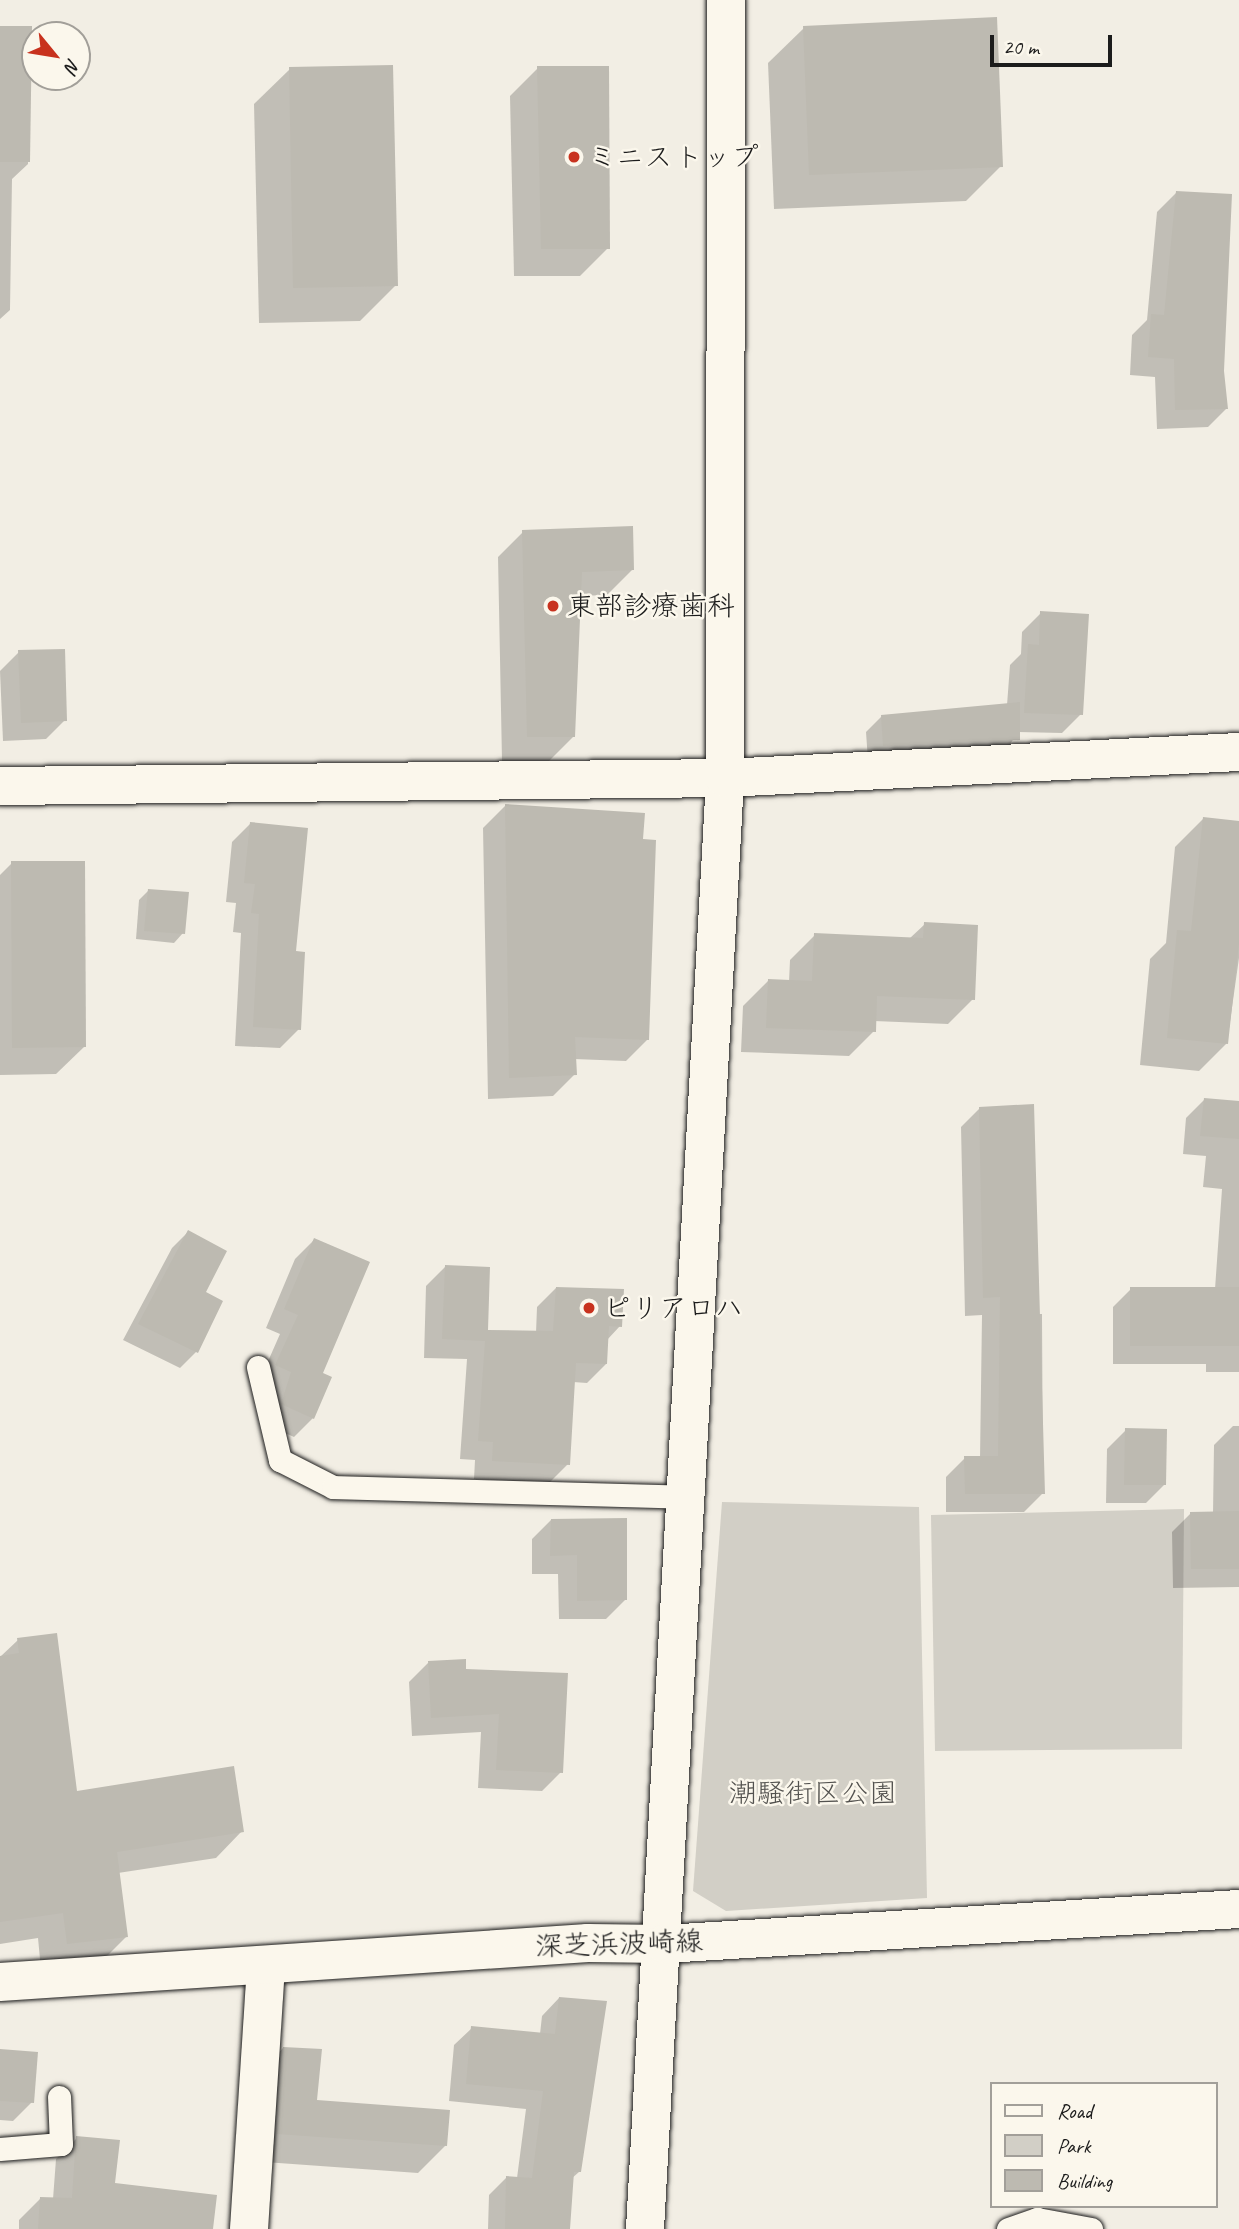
<!DOCTYPE html>
<html>
<head>
<meta charset="utf-8">
<style>
	body { margin:0 }
	#map { position:relative; width:1239px; height:2229px; overflow:hidden; background:#f2eee4; font-family:Caveat,"Klee One",sans-serif }
	div>[style] { position:absolute }
	[style*='--x'] { left:calc(var(--x)*1px); top:calc(var(--y)*1px); width:calc(var(--w)*1px); rotate:calc(var(--a)*1deg) }
	.green>* { inset:0; background:#d2cfc6 }
	.shadow>* { inset:0; background:#0003 }
	.building>* { inset:0; background:#bdbab1 }
	.roads { filter:drop-shadow(0 0 2px #1c1c1c) drop-shadow(0 0 2px #1c1c1c) }
	.service>* { height:23px; margin:-11.5px; padding:0 11.5px; transform-origin:11.5px; border-radius:11.5px; background:#fbf7ec }
	.minor>* { height:38px; margin:-19px; padding:0 19px; transform-origin:19px; border-radius:19px; background:#fbf7ec }
	.tertiary>* { height:38px; margin:-19px; padding:0 19px; transform-origin:19px; border-radius:19px; background:#fbf7ec }
	.secondary>* { height:38px; margin:-19px; padding:0 19px; transform-origin:19px; border-radius:19px; background:#fbf7ec }
	.dots>* { width:19px; height:19px; translate:-50% -50%; box-sizing:border-box; border:4px solid #fbf7ec; border-radius:50% }
	span { translate:-50% -50%; white-space:nowrap; text-align:center; line-height:1.15; -webkit-text-stroke:5px #fbf7ec; paint-order:stroke }
	.poi-label { font-size:28px; color:#1c1c1c }
	.left { translate:0 -50%; text-align:left }
	.park-label { font-size:28px; color:#53524f }
	.street-label { font-size:28px; color:#1c1c1c }
	.legend { position:absolute; left:990px; top:2082px; width:228px; height:126px; box-sizing:border-box; background:#fbf7ec; border:2px solid #a29f99; margin:0; padding:9px 12px; list-style:none; font-size:21px; color:#1c1c1c }
	.legend li { display:flex; align-items:center; gap:14px; height:35px }
	.legend b { width:35px; border:2px solid #a29f99 }
	.north { position:absolute; left:21px; top:21px; width:70px; height:70px; box-sizing:border-box; background:#fbf7ec; border:2px solid #a29f99; border-radius:50%; rotate:120deg; font-size:19px; font-weight:700; line-height:28px; text-align:center; color:#1c1c1c }
	.north::after { content:''; display:block; margin:auto; width:24px; height:32px; background:#c8321e; clip-path:polygon(50% 0,100% 100%,50% 72%,0 100%) }
	.scale { position:absolute; left:990px; top:35px; width:122px; height:32px; box-sizing:border-box; border:4px solid #1c1c1c; border-top:0; padding-left:9px; font-size:21px; line-height:24px; white-space:nowrap; color:#1c1c1c; -webkit-text-stroke:5px #fbf7ec; paint-order:stroke }
</style>
</head>
<body>
<div id="map">
	<div class="green">
		<div style="clip-path:polygon(722px 1502px,919px 1507px,927px 1898px,726px 1911px,693px 1891px)"></div>
		<div style="clip-path:polygon(1184px 1509px,1182px 1749px,935px 1751px,931px 1515px)"></div>
	</div>
	<div class="shadow">
		<div style="clip-path:polygon(0 28px,30px 28px,28px 164px,12px 179px,10px 310px,0 319px)"></div>
		<div style="clip-path:polygon(804px 28px,1001px 166px,966px 201px,774px 209px,768px 63px)"></div>
		<div style="clip-path:polygon(538px 68px,608px 248px,580px 276px,514px 276px,510px 96px)"></div>
		<div style="clip-path:polygon(290px 69px,396px 285px,360px 321px,259px 323px,254px 104px)"></div>
		<div style="clip-path:polygon(1176px 193px,1227px 408px,1208px 427px,1157px 429px,1155px 377px,1130px 375px,1132px 335px,1147px 320px,1157px 212px)"></div>
		<div style="clip-path:polygon(523px 532px,632px 570px,607px 595px,579px 596px,574px 736px,549px 761px,502px 761px,498px 557px)"></div>
		<div style="clip-path:polygon(1041px 613px,1081px 714px,1062px 733px,1018px 732px,1003px 755px,868px 761px,866px 732px,882px 716px,1007px 705px,1010px 665px,1021px 654px,1022px 632px)"></div>
		<div style="clip-path:polygon(19px 652px,65px 720px,46px 739px,3px 741px,0 671px)"></div>
		<div style="clip-path:polygon(505px 806px,641px 840px,648px 1039px,626px 1061px,574px 1059px,575px 1074px,553px 1096px,488px 1099px,483px 828px)"></div>
		<div style="clip-path:polygon(1203px 819px,1239px 823px,1239px 958px,1227px 1043px,1199px 1071px,1140px 1065px,1150px 959px,1166px 943px,1175px 847px)"></div>
		<div style="clip-path:polygon(251px 823px,294px 953px,299px 1029px,280px 1048px,235px 1046px,241px 933px,233px 932px,236px 903px,226px 902px,232px 842px)"></div>
		<div style="clip-path:polygon(12px 863px,84px 1047px,56px 1074px,0 1075px,0 875px)"></div>
		<div style="clip-path:polygon(149px 890px,183px 933px,174px 943px,136px 939px,139px 900px)"></div>
		<div style="clip-path:polygon(925px 924px,973px 999px,948px 1024px,874px 1021px,874px 1031px,849px 1056px,741px 1052px,743px 1006px,768px 981px,789px 982px,790px 960px,815px 935px,909px 939px)"></div>
		<div style="clip-path:polygon(1204px 1100px,1239px 1103px,1239px 1372px,1206px 1372px,1206px 1364px,1113px 1364px,1113px 1307px,1131px 1289px,1215px 1289px,1222px 1189px,1203px 1187px,1206px 1156px,1183px 1154px,1186px 1118px)"></div>
		<div style="clip-path:polygon(980px 1108px,1036px 1314px,1042px 1314px,1043px 1493px,1024px 1512px,946px 1512px,946px 1477px,965px 1458px,980px 1458px,982px 1315px,965px 1316px,961px 1127px)"></div>
		<div style="clip-path:polygon(188px 1232px,204px 1293px,221px 1302px,196px 1352px,180px 1368px,123px 1340px,172px 1248px)"></div>
		<div style="clip-path:polygon(314px 1240px,321px 1374px,313px 1418px,294px 1437px,263px 1423px,258px 1384px,280px 1334px,266px 1328px,295px 1259px)"></div>
		<div style="clip-path:polygon(445px 1267px,486px 1331px,536px 1333px,537px 1307px,556px 1288px,620px 1326px,607px 1340px,606px 1364px,587px 1383px,573px 1382px,568px 1464px,549px 1483px,474px 1479px,475px 1460px,460px 1459px,467px 1359px,424px 1358px,426px 1286px)"></div>
		<div style="clip-path:polygon(1233px 1426px,1239px 1426px,1239px 1587px,1173px 1588px,1172px 1532px,1191px 1513px,1213px 1513px,1214px 1445px)"></div>
		<div style="clip-path:polygon(1126px 1430px,1165px 1484px,1146px 1503px,1106px 1503px,1107px 1449px)"></div>
		<div style="clip-path:polygon(551px 1520px,625px 1600px,606px 1619px,559px 1619px,558px 1574px,532px 1574px,532px 1539px)"></div>
		<div style="clip-path:polygon(18px 1640px,76px 1793px,242px 1831px,216px 1858px,118px 1873px,126px 1937px,100px 1963px,41px 1970px,38px 1938px,0 1944px,0 1657px)"></div>
		<div style="clip-path:polygon(428px 1663px,465px 1671px,561px 1772px,542px 1791px,478px 1788px,481px 1732px,412px 1736px,409px 1682px)"></div>
		<div style="clip-path:polygon(559px 1998px,579px 2172px,571px 2179px,568px 2229px,488px 2229px,489px 2195px,507px 2177px,517px 2178px,526px 2109px,449px 2101px,454px 2045px,472px 2028px,540px 2034px,542px 2016px)"></div>
		<div style="clip-path:polygon(283px 2048px,315px 2102px,446px 2145px,418px 2173px,250px 2161px,256px 2076px)"></div>
		<div style="clip-path:polygon(0 2049px,32px 2102px,13px 2121px,0 2120px)"></div>
		<div style="clip-path:polygon(77px 2138px,114px 2184px,211px 2229px,19px 2229px,19px 2220px,40px 2199px,53px 2199px,56px 2159px)"></div>
	</div>
	<div class="building">
		<div style="clip-path:polygon(997px 17px,1003px 167px,809px 175px,803px 26px)"></div>
		<div style="clip-path:polygon(0 26px,32px 26px,30px 162px,0 162px)"></div>
		<div style="clip-path:polygon(393px 65px,398px 286px,293px 288px,289px 67px)"></div>
		<div style="clip-path:polygon(537px 66px,609px 66px,610px 249px,541px 249px)"></div>
		<div style="clip-path:polygon(1176px 191px,1232px 194px,1224px 371px,1228px 409px,1175px 410px,1174px 359px,1148px 357px,1151px 314px,1164px 315px)"></div>
		<div style="clip-path:polygon(633px 526px,634px 570px,582px 572px,575px 737px,527px 737px,522px 530px)"></div>
		<div style="clip-path:polygon(1040px 611px,1089px 614px,1083px 715px,1024px 713px,1028px 644px,1039px 645px)"></div>
		<div style="clip-path:polygon(65px 649px,67px 721px,21px 723px,18px 650px)"></div>
		<div style="clip-path:polygon(1020px 702px,1020px 740px,883px 746px,881px 715px)"></div>
		<div style="clip-path:polygon(505px 804px,645px 813px,643px 839px,656px 840px,649px 1040px,575px 1037px,577px 1075px,509px 1078px)"></div>
		<div style="clip-path:polygon(1203px 817px,1239px 821px,1239px 943px,1228px 1044px,1167px 1038px,1177px 930px,1191px 931px)"></div>
		<div style="clip-path:polygon(250px 822px,308px 828px,296px 951px,305px 952px,301px 1030px,253px 1027px,259px 914px,251px 913px,255px 884px,244px 883px)"></div>
		<div style="clip-path:polygon(11px 861px,85px 861px,86px 1047px,12px 1048px)"></div>
		<div style="clip-path:polygon(148px 889px,189px 892px,185px 934px,144px 931px)"></div>
		<div style="clip-path:polygon(924px 922px,978px 925px,975px 1000px,877px 996px,876px 1032px,766px 1028px,768px 979px,812px 981px,814px 933px,923px 938px)"></div>
		<div style="clip-path:polygon(1204px 1098px,1239px 1101px,1239px 1139px,1200px 1136px)"></div>
		<div style="clip-path:polygon(1034px 1104px,1045px 1494px,965px 1494px,964px 1456px,998px 1456px,1000px 1297px,983px 1298px,979px 1107px)"></div>
		<div style="clip-path:polygon(188px 1230px,227px 1251px,206px 1292px,223px 1301px,198px 1353px,138px 1324px)"></div>
		<div style="clip-path:polygon(314px 1238px,370px 1262px,323px 1373px,332px 1377px,314px 1419px,281px 1404px,291px 1372px,275px 1365px,298px 1315px,284px 1309px)"></div>
		<div style="clip-path:polygon(445px 1265px,490px 1267px,488px 1330px,553px 1331px,556px 1287px,624px 1289px,622px 1327px,609px 1326px,607px 1364px,576px 1363px,570px 1465px,492px 1461px,493px 1442px,478px 1441px,485px 1341px,442px 1339px)"></div>
		<div style="clip-path:polygon(1130px 1287px,1239px 1287px,1239px 1346px,1130px 1346px)"></div>
		<div style="clip-path:polygon(1125px 1428px,1167px 1429px,1166px 1485px,1124px 1485px)"></div>
		<div style="clip-path:polygon(1239px 1511px,1239px 1569px,1191px 1569px,1190px 1512px)"></div>
		<div style="clip-path:polygon(627px 1518px,627px 1600px,577px 1601px,577px 1555px,550px 1556px,551px 1519px)"></div>
		<div style="clip-path:polygon(57px 1633px,77px 1791px,234px 1766px,244px 1832px,117px 1852px,128px 1937px,67px 1944px,63px 1913px,0 1922px,0 1656px,19px 1653px,17px 1638px)"></div>
		<div style="clip-path:polygon(466px 1659px,466px 1669px,568px 1673px,563px 1773px,496px 1770px,499px 1714px,431px 1718px,428px 1661px)"></div>
		<div style="clip-path:polygon(559px 1997px,607px 2001px,581px 2172px,574px 2172px,570px 2229px,505px 2229px,506px 2176px,532px 2178px,543px 2091px,466px 2084px,471px 2026px,555px 2034px)"></div>
		<div style="clip-path:polygon(283px 2047px,322px 2049px,317px 2100px,450px 2110px,447px 2146px,277px 2134px)"></div>
		<div style="clip-path:polygon(0 2049px,38px 2052px,34px 2103px,0 2101px)"></div>
		<div style="clip-path:polygon(76px 2136px,120px 2140px,115px 2183px,217px 2195px,213px 2229px,38px 2229px,40px 2197px,72px 2198px)"></div>
	</div>
	<div class="roads">
		<div class="service">
			<div style="--x:258;--y:1367;--w:96;--a:76.7"></div>
			<div style="--x:280;--y:1460;--w:59;--a:27"></div>
			<div style="--x:333;--y:1487;--w:350;--a:1.6"></div>
			<div style="--x:0;--y:2149;--w:61;--a:-4.7"></div>
			<div style="--x:61;--y:2144;--w:47;--a:-92.4"></div>
			<div style="--x:1008;--y:2229;--w:31;--a:-19"></div>
			<div style="--x:1037;--y:2219;--w:55;--a:10.5"></div>
		</div>
		<div class="minor">
			<div style="--x:249;--y:2229;--w:264;--a:-86.3"></div>
		</div>
		<div class="tertiary">
			<div style="--x:0;--y:786;--w:725;--a:-0.63"></div>
			<div style="--x:725;--y:778;--w:515;--a:-2.9"></div>
			<div style="--x:645;--y:2229;--w:1453;--a:-86.84"></div>
			<div style="--x:725;--y:778;--w:778;--a:-89.93"></div>
		</div>
		<div class="secondary">
			<div style="--x:0;--y:1982;--w:589;--a:-3.79"></div>
			<div style="--x:588;--y:1943;--w:77;--a:0.7"></div>
			<div style="--x:665;--y:1944;--w:575;--a:-3.49"></div>
		</div>
	</div>
	<div class="dots">
		<div style="left:574px;top:157px;background:#c8321e"></div>
		<div style="left:553px;top:606px;background:#c8321e"></div>
		<div style="left:589px;top:1308px;background:#c8321e"></div>
	</div>
	<div class="poi-label">
		<span class="left" style="left:588px;top:157px">ミニストップ</span>
		<span class="left" style="left:567px;top:606px">東部診療歯科</span>
		<span class="left" style="left:603px;top:1308px">ピリアロハ</span>
	</div>
	<div class="park-label">
		<span style="left:813px;top:1793px">潮騒街区公園</span>
	</div>
	<div class="street-label">
		<span style="left:619px;top:1944px;rotate:-2deg">深芝浜波崎線</span>
	</div>
	<ul class="legend">
	<li><b style="height:9px;background:#fbf7ec"></b>Road</li>
	<li><b style="height:19px;background:#d2cfc6"></b>Park</li>
	<li><b style="height:19px;background:#bdbab1"></b>Building</li>
	</ul>
	<div class="north">N</div>
	<div class="scale">20 m</div>
</div>
</body>
</html>
